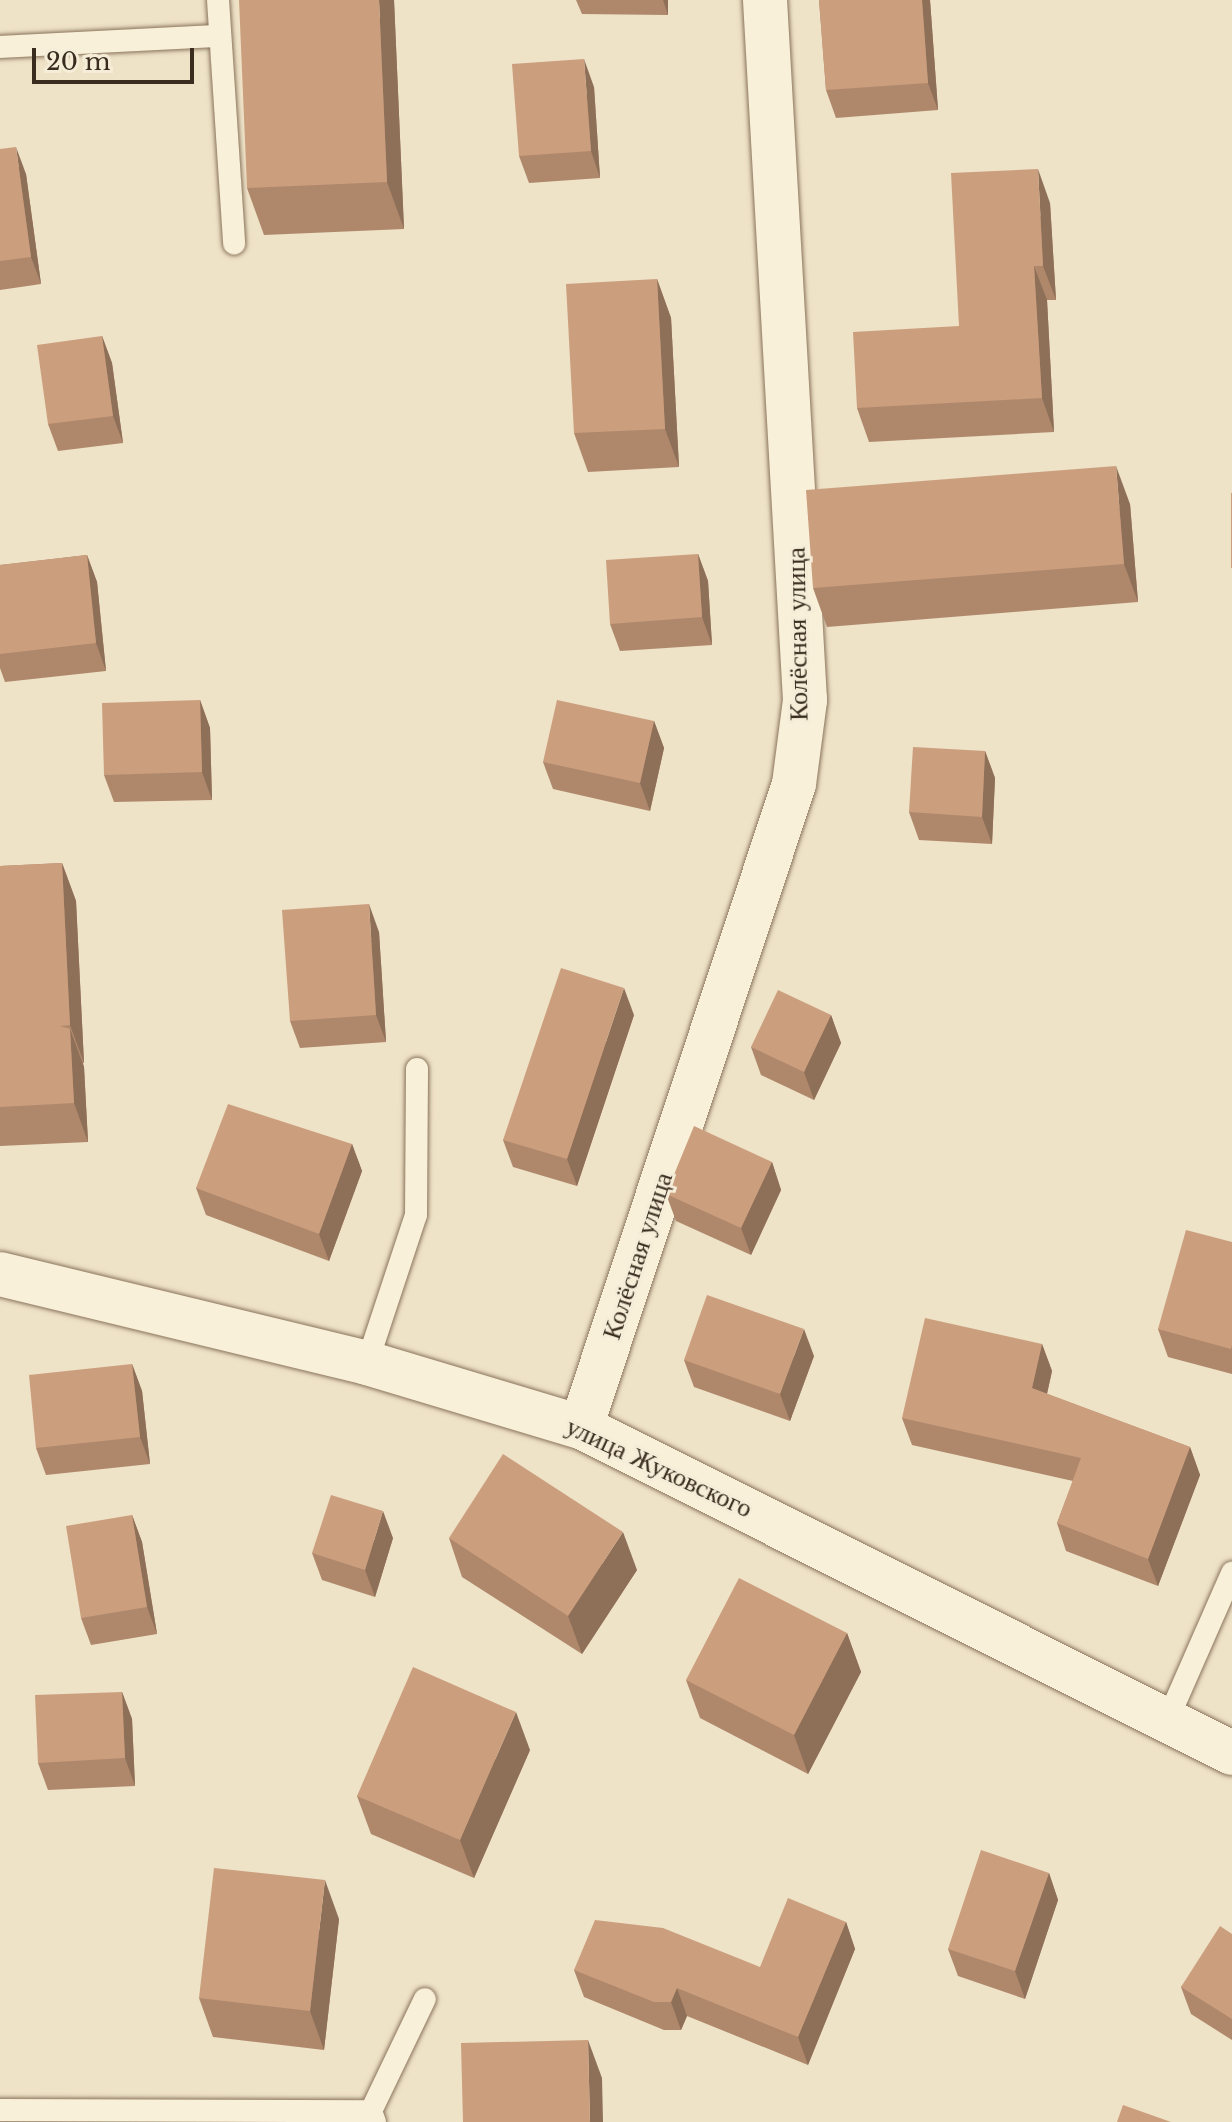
<!DOCTYPE html>
<html>
<head>
<meta charset="utf-8">
<style>
	body { margin:0 }
	#map { position:relative; width:1232px; height:2122px; overflow:hidden; background:#eee2c7; font-family:"Libre Baskerville",serif }
	div>[style] { position:absolute }
	[style*='--x'] { left:calc(var(--x)*1px); top:calc(var(--y)*1px); width:calc(var(--w)*1px); rotate:calc(var(--a)*1deg) }
	.roads { filter:drop-shadow(0 0 2px #8a745c) drop-shadow(0 0 2px #8a745c) }
	.lane>* { height:22px; margin:-11px; padding:0 11px; transform-origin:11px; border-radius:11px; background:#f9f0da }
	.street>* { height:44px; margin:-22px; padding:0 22px; transform-origin:22px; border-radius:22px; background:#f9f0da }
	.wall>* { inset:0; background:#af886c }
	.shaded-wall>* { inset:0; background:#8e6f58 }
	.building>* { inset:0; background:#cb9e7e }
	span { translate:-50% -50%; white-space:nowrap; text-align:center; line-height:1.15; -webkit-text-stroke:6px #f5edd7; paint-order:stroke }
	.street-label { font-size:26px; color:#3a2d20 }
	.scale { position:absolute; left:32px; top:48px; width:162px; height:36px; box-sizing:border-box; border:4px solid #3a2d20; border-top:0; padding-left:10px; font-size:24px; line-height:28px; white-space:nowrap; color:#3a2d20; -webkit-text-stroke:6px #f5edd7; paint-order:stroke }
</style>
</head>
<body>
<div id="map">
	<div class="roads">
		<div class="lane">
			<div style="--x:218;--y:0;--w:244;--a:86.2"></div>
			<div style="--x:0;--y:47;--w:220;--a:-2.9"></div>
			<div style="--x:367;--y:1363;--w:156;--a:-71.7"></div>
			<div style="--x:416;--y:1215;--w:146;--a:-89.6"></div>
			<div style="--x:1167;--y:1721;--w:162;--a:-66.3"></div>
			<div style="--x:0;--y:2110;--w:371;--a:0.2"></div>
			<div style="--x:371;--y:2111;--w:12;--a:70"></div>
			<div style="--x:371;--y:2111;--w:124;--a:-64.3"></div>
		</div>
		<div class="street">
			<div style="--x:0;--y:1274;--w:378;--a:13.6"></div>
			<div style="--x:367;--y:1363;--w:223;--a:16.7"></div>
			<div style="--x:581;--y:1427;--w:728;--a:26.6"></div>
			<div style="--x:581;--y:1427;--w:677;--a:-71.67"></div>
			<div style="--x:794;--y:784;--w:85;--a:-82.5"></div>
			<div style="--x:805;--y:700;--w:701;--a:-93.27"></div>
		</div>
	</div>
	<div class="wall">
		<div style="clip-path:polygon(394px 0,404px 229px,264px 235px,247px 188px)"></div>
		<div style="clip-path:polygon(576px 0,668px 0,668px 15px,582px 14px)"></div>
		<div style="clip-path:polygon(819px 0,930px 0,938px 110px,836px 118px,826px 90px)"></div>
		<div style="clip-path:polygon(594px 87px,600px 178px,529px 183px,519px 156px)"></div>
		<div style="clip-path:polygon(0 149px,26px 174px,41px 284px,0 290px)"></div>
		<div style="clip-path:polygon(1050px 203px,1056px 300px,1047px 300px,1054px 432px,869px 442px,857px 408px,959px 326px)"></div>
		<div style="clip-path:polygon(657px 279px,671px 318px,679px 467px,588px 472px,574px 433px)"></div>
		<div style="clip-path:polygon(102px 336px,112px 363px,123px 443px,58px 451px,48px 424px)"></div>
		<div style="clip-path:polygon(1130px 504px,1138px 602px,827px 627px,813px 588px)"></div>
		<div style="clip-path:polygon(698px 554px,708px 581px,712px 645px,620px 651px,610px 624px)"></div>
		<div style="clip-path:polygon(87px 555px,97px 582px,106px 671px,5px 682px,0 668px,0 565px)"></div>
		<div style="clip-path:polygon(200px 700px,210px 728px,212px 800px,114px 802px,104px 775px)"></div>
		<div style="clip-path:polygon(654px 721px,664px 748px,650px 811px,553px 789px,543px 762px)"></div>
		<div style="clip-path:polygon(985px 751px,995px 778px,992px 844px,919px 840px,909px 812px)"></div>
		<div style="clip-path:polygon(62px 863px,76px 901px,84px 1063px,83px 1063px,84px 1067px,88px 1142px,0 1146px,0 866px)"></div>
		<div style="clip-path:polygon(379px 932px,386px 1042px,300px 1048px,290px 1021px)"></div>
		<div style="clip-path:polygon(634px 1015px,577px 1186px,513px 1167px,503px 1140px)"></div>
		<div style="clip-path:polygon(831px 1015px,841px 1043px,814px 1100px,761px 1075px,751px 1047px)"></div>
		<div style="clip-path:polygon(352px 1144px,362px 1171px,329px 1261px,206px 1215px,196px 1188px)"></div>
		<div style="clip-path:polygon(772px 1162px,781px 1190px,751px 1255px,676px 1221px,666px 1194px)"></div>
		<div style="clip-path:polygon(1232px 1242px,1232px 1374px,1168px 1357px,1158px 1329px)"></div>
		<div style="clip-path:polygon(1042px 1344px,1052px 1371px,1047px 1394px,1190px 1447px,1200px 1475px,1158px 1586px,1066px 1551px,1057px 1523px,1073px 1481px,912px 1445px,902px 1418px)"></div>
		<div style="clip-path:polygon(814px 1356px,790px 1421px,694px 1387px,684px 1360px)"></div>
		<div style="clip-path:polygon(132px 1364px,142px 1391px,150px 1464px,46px 1475px,36px 1448px)"></div>
		<div style="clip-path:polygon(132px 1515px,142px 1542px,157px 1634px,91px 1645px,81px 1618px)"></div>
		<div style="clip-path:polygon(393px 1538px,375px 1597px,322px 1580px,312px 1553px)"></div>
		<div style="clip-path:polygon(449px 1538px,637px 1570px,582px 1654px,462px 1577px)"></div>
		<div style="clip-path:polygon(847px 1633px,861px 1672px,808px 1774px,700px 1718px,686px 1680px)"></div>
		<div style="clip-path:polygon(122px 1692px,132px 1719px,135px 1786px,48px 1790px,38px 1763px)"></div>
		<div style="clip-path:polygon(530px 1750px,474px 1878px,371px 1834px,357px 1796px)"></div>
		<div style="clip-path:polygon(1049px 1873px,1058px 1900px,1025px 1999px,958px 1976px,948px 1949px)"></div>
		<div style="clip-path:polygon(339px 1919px,324px 2050px,213px 2037px,199px 1998px)"></div>
		<div style="clip-path:polygon(846px 1922px,855px 1949px,808px 2065px,687px 2016px,681px 2030px,664px 2030px,584px 1997px,574px 1970px,760px 1967px)"></div>
		<div style="clip-path:polygon(1232px 1934px,1232px 2040px,1191px 2014px,1181px 1987px)"></div>
	</div>
	<div class="shaded-wall">
		<div style="clip-path:polygon(379px 0,394px 0,404px 229px,387px 182px)"></div>
		<div style="clip-path:polygon(663px 0,668px 0,668px 15px)"></div>
		<div style="clip-path:polygon(922px 0,930px 0,938px 110px,928px 83px)"></div>
		<div style="clip-path:polygon(584px 59px,594px 87px,600px 178px,591px 151px)"></div>
		<div style="clip-path:polygon(16px 147px,26px 174px,41px 284px,31px 257px)"></div>
		<div style="clip-path:polygon(1038px 169px,1050px 203px,1056px 300px,1043px 266px)"></div>
		<div style="clip-path:polygon(1034px 266px,1047px 300px,1054px 432px,1042px 398px)"></div>
		<div style="clip-path:polygon(657px 279px,671px 318px,679px 467px,665px 429px)"></div>
		<div style="clip-path:polygon(102px 336px,112px 363px,123px 443px,113px 416px)"></div>
		<div style="clip-path:polygon(1116px 466px,1130px 504px,1138px 602px,1124px 564px)"></div>
		<div style="clip-path:polygon(698px 554px,708px 581px,712px 645px,702px 617px)"></div>
		<div style="clip-path:polygon(87px 555px,97px 582px,106px 671px,96px 643px)"></div>
		<div style="clip-path:polygon(200px 700px,210px 728px,212px 800px,202px 772px)"></div>
		<div style="clip-path:polygon(654px 721px,664px 748px,650px 811px,640px 783px)"></div>
		<div style="clip-path:polygon(985px 751px,995px 778px,992px 844px,982px 817px)"></div>
		<div style="clip-path:polygon(62px 863px,76px 901px,84px 1063px,70px 1025px)"></div>
		<div style="clip-path:polygon(369px 904px,379px 932px,386px 1042px,376px 1015px)"></div>
		<div style="clip-path:polygon(624px 988px,634px 1015px,577px 1186px,567px 1159px)"></div>
		<div style="clip-path:polygon(831px 1015px,841px 1043px,814px 1100px,804px 1072px)"></div>
		<div style="clip-path:polygon(70px 1029px,84px 1067px,88px 1142px,74px 1103px)"></div>
		<div style="clip-path:polygon(352px 1144px,362px 1171px,329px 1261px,319px 1234px)"></div>
		<div style="clip-path:polygon(772px 1162px,781px 1190px,751px 1255px,741px 1228px)"></div>
		<div style="clip-path:polygon(804px 1329px,814px 1356px,790px 1421px,780px 1394px)"></div>
		<div style="clip-path:polygon(1042px 1344px,1052px 1371px,1042px 1416px,1032px 1388px)"></div>
		<div style="clip-path:polygon(132px 1364px,142px 1391px,150px 1464px,140px 1437px)"></div>
		<div style="clip-path:polygon(1190px 1447px,1200px 1475px,1158px 1586px,1148px 1559px)"></div>
		<div style="clip-path:polygon(383px 1511px,393px 1538px,375px 1597px,365px 1570px)"></div>
		<div style="clip-path:polygon(132px 1515px,142px 1542px,157px 1634px,147px 1607px)"></div>
		<div style="clip-path:polygon(623px 1532px,637px 1570px,582px 1654px,568px 1616px)"></div>
		<div style="clip-path:polygon(847px 1633px,861px 1672px,808px 1774px,794px 1735px)"></div>
		<div style="clip-path:polygon(122px 1692px,132px 1719px,135px 1786px,125px 1758px)"></div>
		<div style="clip-path:polygon(516px 1712px,530px 1750px,474px 1878px,460px 1840px)"></div>
		<div style="clip-path:polygon(1049px 1873px,1058px 1900px,1025px 1999px,1015px 1971px)"></div>
		<div style="clip-path:polygon(325px 1880px,339px 1919px,324px 2050px,310px 2011px)"></div>
		<div style="clip-path:polygon(846px 1922px,855px 1949px,808px 2065px,798px 2037px)"></div>
		<div style="clip-path:polygon(677px 1988px,687px 2016px,681px 2030px,671px 2002px)"></div>
		<div style="clip-path:polygon(588px 2040px,602px 2078px,603px 2122px,590px 2122px)"></div>
	</div>
	<div class="building">
		<div style="clip-path:polygon(239px 0,379px 0,387px 182px,247px 188px)"></div>
		<div style="clip-path:polygon(819px 0,922px 0,928px 83px,826px 90px)"></div>
		<div style="clip-path:polygon(584px 59px,591px 151px,519px 156px,512px 64px)"></div>
		<div style="clip-path:polygon(16px 147px,31px 257px,0 261px,0 149px)"></div>
		<div style="clip-path:polygon(1038px 169px,1043px 266px,1034px 266px,1042px 398px,857px 408px,853px 332px,959px 326px,951px 173px)"></div>
		<div style="clip-path:polygon(657px 279px,665px 429px,574px 433px,566px 284px)"></div>
		<div style="clip-path:polygon(102px 336px,113px 416px,48px 424px,37px 345px)"></div>
		<div style="clip-path:polygon(1116px 466px,1124px 564px,813px 588px,806px 490px)"></div>
		<div style="clip-path:polygon(1231px 493px,1232px 493px,1232px 568px,1231px 568px)"></div>
		<div style="clip-path:polygon(698px 554px,702px 617px,610px 624px,606px 560px)"></div>
		<div style="clip-path:polygon(87px 555px,96px 643px,0 654px,0 565px)"></div>
		<div style="clip-path:polygon(200px 700px,202px 772px,104px 775px,102px 703px)"></div>
		<div style="clip-path:polygon(557px 700px,654px 721px,640px 783px,543px 762px)"></div>
		<div style="clip-path:polygon(913px 747px,985px 751px,982px 817px,909px 812px)"></div>
		<div style="clip-path:polygon(62px 863px,70px 1025px,60px 1026px,70px 1029px,74px 1103px,0 1107px,0 866px)"></div>
		<div style="clip-path:polygon(369px 904px,376px 1015px,290px 1021px,282px 910px)"></div>
		<div style="clip-path:polygon(561px 968px,624px 988px,567px 1159px,503px 1140px)"></div>
		<div style="clip-path:polygon(778px 990px,831px 1015px,804px 1072px,751px 1047px)"></div>
		<div style="clip-path:polygon(228px 1104px,352px 1144px,319px 1234px,196px 1188px)"></div>
		<div style="clip-path:polygon(694px 1126px,772px 1162px,741px 1228px,666px 1194px)"></div>
		<div style="clip-path:polygon(1186px 1230px,1232px 1242px,1232px 1345px,1231px 1349px,1158px 1329px)"></div>
		<div style="clip-path:polygon(707px 1295px,804px 1329px,780px 1394px,684px 1360px)"></div>
		<div style="clip-path:polygon(925px 1318px,1042px 1344px,1032px 1388px,1190px 1447px,1148px 1559px,1057px 1523px,1081px 1458px,902px 1418px)"></div>
		<div style="clip-path:polygon(132px 1364px,140px 1437px,36px 1448px,29px 1375px)"></div>
		<div style="clip-path:polygon(503px 1454px,623px 1532px,568px 1616px,449px 1538px)"></div>
		<div style="clip-path:polygon(331px 1495px,383px 1511px,365px 1570px,312px 1553px)"></div>
		<div style="clip-path:polygon(132px 1515px,147px 1607px,81px 1618px,66px 1526px)"></div>
		<div style="clip-path:polygon(739px 1578px,847px 1633px,794px 1735px,686px 1680px)"></div>
		<div style="clip-path:polygon(413px 1667px,516px 1712px,460px 1840px,357px 1796px)"></div>
		<div style="clip-path:polygon(122px 1692px,125px 1758px,38px 1763px,35px 1695px)"></div>
		<div style="clip-path:polygon(981px 1850px,1049px 1873px,1015px 1971px,948px 1949px)"></div>
		<div style="clip-path:polygon(214px 1868px,325px 1880px,310px 2011px,199px 1998px)"></div>
		<div style="clip-path:polygon(788px 1898px,846px 1922px,798px 2037px,677px 1988px,671px 2002px,654px 2002px,574px 1970px,595px 1920px,663px 1928px,760px 1967px)"></div>
		<div style="clip-path:polygon(1220px 1926px,1232px 1934px,1232px 2019px,1181px 1987px)"></div>
		<div style="clip-path:polygon(588px 2040px,590px 2122px,463px 2122px,461px 2043px)"></div>
		<div style="clip-path:polygon(1123px 2105px,1171px 2122px,1117px 2122px)"></div>
	</div>
	<div class="street-label">
		<span style="left:798px;top:634px;rotate:-91deg">Колёсная улица</span>
		<span style="left:638px;top:1256px;rotate:-72deg">Колёсная улица</span>
		<span style="left:659px;top:1468px;rotate:25deg">улица Жуковского</span>
	</div>
	<div class="scale">20 m</div>
</div>
</body>
</html>
